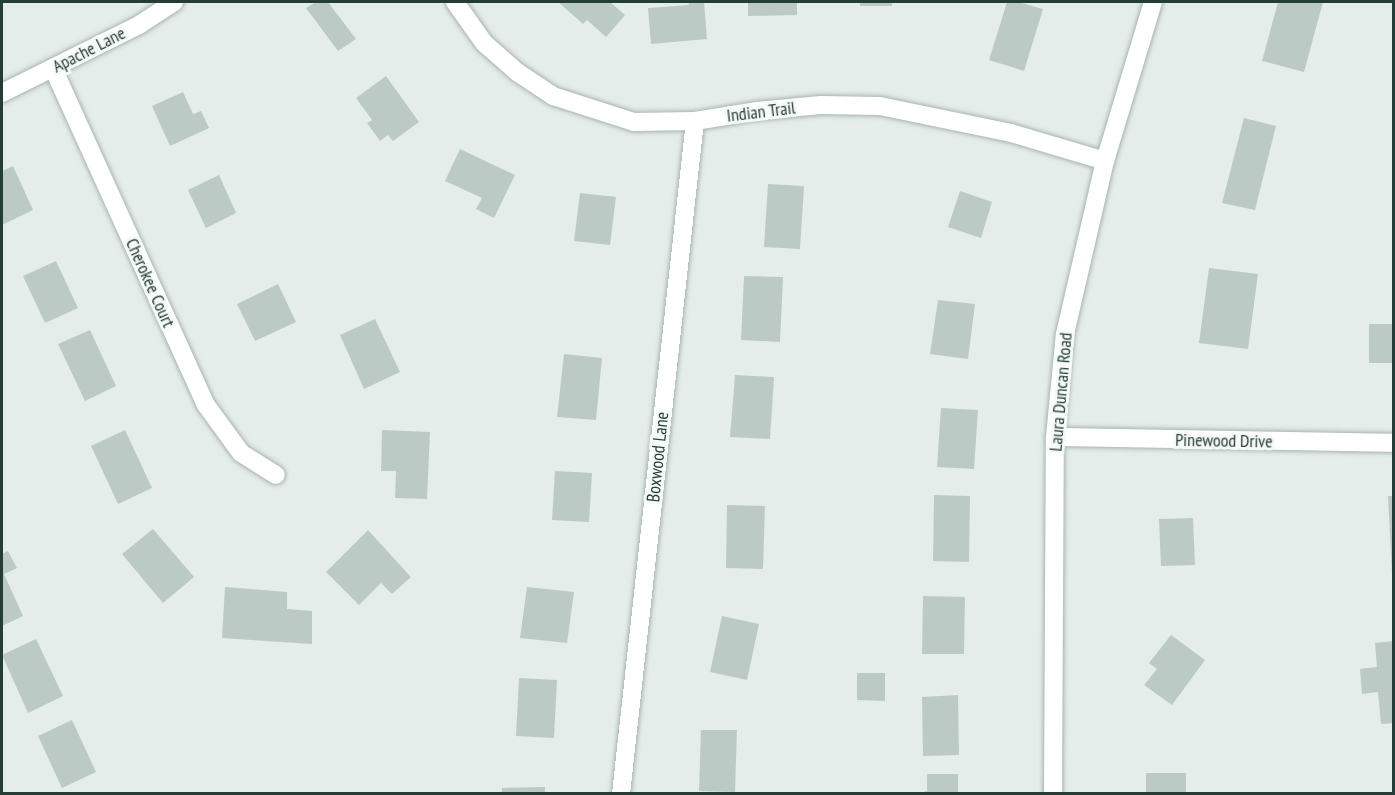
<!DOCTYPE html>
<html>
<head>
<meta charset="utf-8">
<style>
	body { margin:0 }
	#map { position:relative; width:1395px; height:795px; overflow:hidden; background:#e4ede9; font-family:"PT Sans Narrow",sans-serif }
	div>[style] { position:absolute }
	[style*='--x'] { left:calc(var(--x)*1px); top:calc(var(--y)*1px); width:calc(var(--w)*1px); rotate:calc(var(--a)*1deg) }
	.building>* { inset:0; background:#bccac5 }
	.roads { filter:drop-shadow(0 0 2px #a7b5b0) drop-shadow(0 0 2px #a7b5b0) }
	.minor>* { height:18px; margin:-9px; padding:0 9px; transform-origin:9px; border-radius:9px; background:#fff }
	span { translate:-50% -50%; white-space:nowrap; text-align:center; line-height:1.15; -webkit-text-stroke:6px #f5f9f7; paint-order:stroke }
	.street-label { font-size:18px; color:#243d37 }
	.frame { position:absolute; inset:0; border:3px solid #243d37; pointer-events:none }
</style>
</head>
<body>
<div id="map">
	<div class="building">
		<div style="clip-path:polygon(316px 2px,328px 2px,356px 39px,338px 51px,306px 8px)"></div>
		<div style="clip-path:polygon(558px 2px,610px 2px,625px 15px,606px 37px,587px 20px,583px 24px)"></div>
		<div style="clip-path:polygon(688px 2px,704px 2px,707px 39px,651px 44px,648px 8px,689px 5px)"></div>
		<div style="clip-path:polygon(748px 2px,797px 2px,797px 15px,748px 16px)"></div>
		<div style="clip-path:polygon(860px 2px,892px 2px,892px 6px,860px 6px)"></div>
		<div style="clip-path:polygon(1007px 2px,1018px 2px,1043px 9px,1024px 71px,989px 60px)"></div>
		<div style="clip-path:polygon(1278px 2px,1323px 2px,1304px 72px,1262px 61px)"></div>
		<div style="clip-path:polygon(386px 76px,419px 122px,393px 141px,388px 135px,380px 141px,367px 123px,372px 120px,356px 98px)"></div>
		<div style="clip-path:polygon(183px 92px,193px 114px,201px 111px,209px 128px,170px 146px,152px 106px)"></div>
		<div style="clip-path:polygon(1244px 118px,1276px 126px,1255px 210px,1222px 203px)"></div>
		<div style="clip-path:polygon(460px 149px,515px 175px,494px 218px,476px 209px,482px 198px,445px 181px)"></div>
		<div style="clip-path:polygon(13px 166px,33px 210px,2px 225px,2px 171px)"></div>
		<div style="clip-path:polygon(219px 175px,236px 213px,206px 228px,188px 190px)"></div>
		<div style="clip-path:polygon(768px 184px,804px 186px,800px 249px,764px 247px)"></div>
		<div style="clip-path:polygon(960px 191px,992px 202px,981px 238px,948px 227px)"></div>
		<div style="clip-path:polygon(580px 193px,616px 197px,610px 245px,574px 241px)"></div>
		<div style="clip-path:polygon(56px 261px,78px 308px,45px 323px,23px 276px)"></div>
		<div style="clip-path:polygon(1209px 268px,1258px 274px,1248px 349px,1199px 343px)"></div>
		<div style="clip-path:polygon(744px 276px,783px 277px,780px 342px,741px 340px)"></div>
		<div style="clip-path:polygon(278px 284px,296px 322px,255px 341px,237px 304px)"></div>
		<div style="clip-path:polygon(938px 300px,975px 304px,968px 359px,930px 354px)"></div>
		<div style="clip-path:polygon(375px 319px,400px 372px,364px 389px,340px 335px)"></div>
		<div style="clip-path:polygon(1369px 324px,1394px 324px,1394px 363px,1369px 363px)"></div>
		<div style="clip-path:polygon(90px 330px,116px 386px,85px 401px,58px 344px)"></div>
		<div style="clip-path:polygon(564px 354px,602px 358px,596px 420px,557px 417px)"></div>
		<div style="clip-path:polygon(735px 375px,774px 377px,770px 439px,730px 437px)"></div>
		<div style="clip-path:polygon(941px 408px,978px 410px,974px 469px,937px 467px)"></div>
		<div style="clip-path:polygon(125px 430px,152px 488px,118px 504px,91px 446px)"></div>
		<div style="clip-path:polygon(382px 430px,430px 432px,427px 499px,395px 498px,396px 471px,381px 471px)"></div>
		<div style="clip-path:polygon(555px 471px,592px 473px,589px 522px,552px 520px)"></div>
		<div style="clip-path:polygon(934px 495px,970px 496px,969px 562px,933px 561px)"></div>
		<div style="clip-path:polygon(1388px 496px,1394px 496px,1394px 574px,1392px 574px)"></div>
		<div style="clip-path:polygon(727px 505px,765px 506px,763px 569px,726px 568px)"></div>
		<div style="clip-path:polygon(1193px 518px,1195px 565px,1161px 566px,1159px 519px)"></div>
		<div style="clip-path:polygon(153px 529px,194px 577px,163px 603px,122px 554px)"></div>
		<div style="clip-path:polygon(368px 530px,411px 577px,392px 594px,381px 583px,359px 605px,326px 572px)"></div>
		<div style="clip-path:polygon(8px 551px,17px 568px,4px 574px,23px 616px,2px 626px,2px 554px)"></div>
		<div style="clip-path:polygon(225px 587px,287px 592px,287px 609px,312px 611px,312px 644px,222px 638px)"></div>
		<div style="clip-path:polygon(527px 587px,574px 592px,567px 643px,520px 638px)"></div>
		<div style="clip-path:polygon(923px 596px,965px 597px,964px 654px,922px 654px)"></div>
		<div style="clip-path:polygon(722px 616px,759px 624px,747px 680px,710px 672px)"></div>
		<div style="clip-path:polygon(1171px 635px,1205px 660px,1172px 705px,1144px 685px,1157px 669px,1149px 663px)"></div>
		<div style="clip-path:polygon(36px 639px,63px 696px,28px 713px,2px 655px)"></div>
		<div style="clip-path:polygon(1394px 641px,1394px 723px,1381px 724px,1378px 692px,1362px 694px,1360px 669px,1377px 667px,1375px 643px)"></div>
		<div style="clip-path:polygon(857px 673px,885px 673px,885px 701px,857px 700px)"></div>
		<div style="clip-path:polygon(519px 678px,557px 680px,554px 738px,516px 736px)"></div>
		<div style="clip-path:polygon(958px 695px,959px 755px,923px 756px,922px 697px)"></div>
		<div style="clip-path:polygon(72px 720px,96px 772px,62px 788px,38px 736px)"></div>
		<div style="clip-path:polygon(701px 730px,737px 730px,735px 792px,699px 791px)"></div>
		<div style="clip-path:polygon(1146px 773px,1186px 773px,1186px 794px,1146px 794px)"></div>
		<div style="clip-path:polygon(927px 774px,958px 774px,958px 794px,915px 794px,927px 791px)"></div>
		<div style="clip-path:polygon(545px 787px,545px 794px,502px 794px,502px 788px)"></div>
	</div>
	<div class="roads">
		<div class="minor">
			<div style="--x:455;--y:2;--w:50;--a:54.7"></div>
			<div style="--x:484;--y:43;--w:44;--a:41.3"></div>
			<div style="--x:517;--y:72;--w:43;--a:33.7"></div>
			<div style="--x:553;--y:96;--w:85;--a:17.8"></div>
			<div style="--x:634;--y:122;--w:61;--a:-0.9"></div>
			<div style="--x:695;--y:121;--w:63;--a:-9.2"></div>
			<div style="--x:757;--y:111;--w:64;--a:-5.4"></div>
			<div style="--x:821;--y:105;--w:59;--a:1"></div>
			<div style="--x:880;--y:106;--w:134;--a:11.6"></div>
			<div style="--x:1011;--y:133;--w:98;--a:16.6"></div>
			<div style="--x:53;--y:68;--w:370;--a:65.6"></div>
			<div style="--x:206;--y:405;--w:59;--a:53.9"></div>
			<div style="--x:241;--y:453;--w:41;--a:32.2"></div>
			<div style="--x:2;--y:93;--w:153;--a:-26.4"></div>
			<div style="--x:139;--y:25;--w:42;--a:-33.3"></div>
			<div style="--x:1055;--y:437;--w:339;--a:1"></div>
			<div style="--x:621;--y:794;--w:677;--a:-83.73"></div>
			<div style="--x:1053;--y:794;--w:357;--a:-89.7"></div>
			<div style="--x:1055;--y:437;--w:103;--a:-84.5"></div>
			<div style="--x:1065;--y:334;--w:178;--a:-77"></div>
			<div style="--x:1105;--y:161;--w:166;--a:-73.2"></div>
		</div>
	</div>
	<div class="street-label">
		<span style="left:89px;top:50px;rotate:-27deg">Apache Lane</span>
		<span style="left:761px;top:112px;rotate:-7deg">Indian Trail</span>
		<span style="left:150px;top:283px;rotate:66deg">Cherokee Court</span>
		<span style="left:1061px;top:392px;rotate:-85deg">Laura Duncan Road</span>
		<span style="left:1224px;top:441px;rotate:1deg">Pinewood Drive</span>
		<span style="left:658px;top:457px;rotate:-84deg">Boxwood Lane</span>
	</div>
	<div class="frame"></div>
</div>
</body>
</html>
